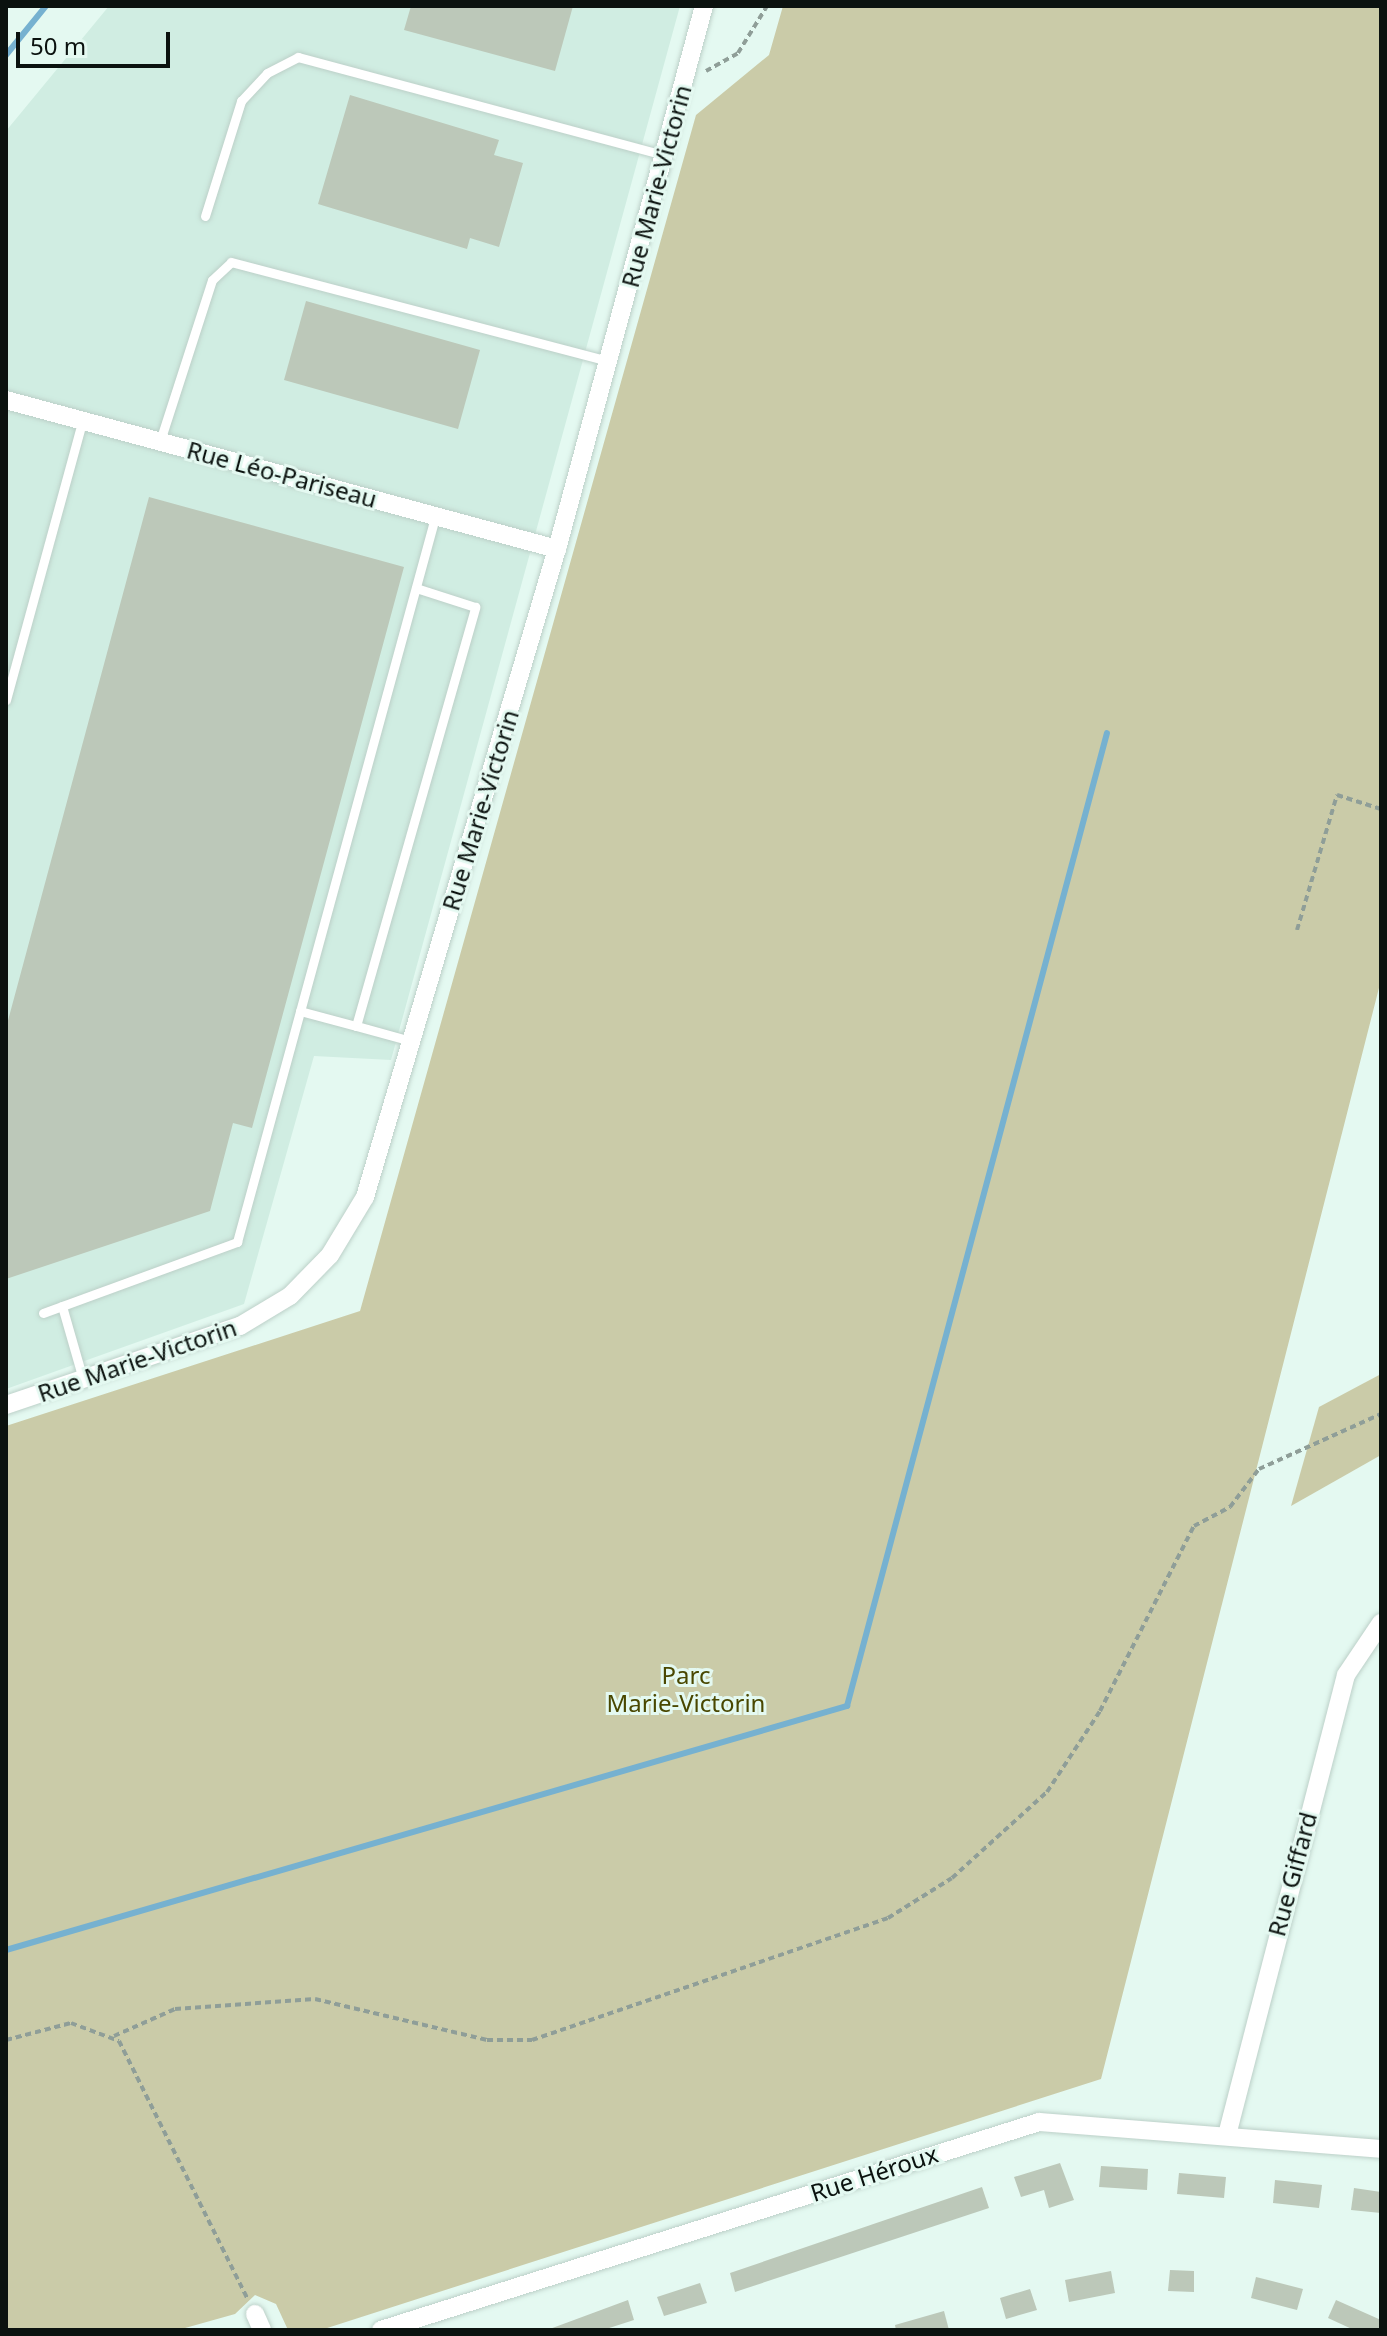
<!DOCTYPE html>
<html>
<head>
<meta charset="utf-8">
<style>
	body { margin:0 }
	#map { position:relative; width:1387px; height:2336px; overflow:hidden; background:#e4f9f1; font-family:"Noto Sans",sans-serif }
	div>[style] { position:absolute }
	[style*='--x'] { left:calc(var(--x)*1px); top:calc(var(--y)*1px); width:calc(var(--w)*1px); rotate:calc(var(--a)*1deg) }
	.built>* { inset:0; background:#d0ede2 }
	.green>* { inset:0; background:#cacba8 }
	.stream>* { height:6px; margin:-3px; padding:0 3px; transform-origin:3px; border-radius:3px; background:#76b1d0 }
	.building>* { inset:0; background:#bcc8b9 }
	.path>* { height:4px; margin-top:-2px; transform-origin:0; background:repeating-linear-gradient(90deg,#8f9e98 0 6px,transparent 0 10px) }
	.roads { filter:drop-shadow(0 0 2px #bcd0c8) drop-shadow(0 0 2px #bcd0c8) }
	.lane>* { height:9px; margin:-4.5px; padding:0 4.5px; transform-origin:4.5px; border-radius:4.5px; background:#fff }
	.street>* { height:18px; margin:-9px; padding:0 9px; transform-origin:9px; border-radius:9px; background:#fff }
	span { translate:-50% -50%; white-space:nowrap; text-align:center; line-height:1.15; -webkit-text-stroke:6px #e4f9f1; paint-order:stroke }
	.street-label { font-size:24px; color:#0b120f }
	.park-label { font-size:24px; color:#494700 }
	.frame { position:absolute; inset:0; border:8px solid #0b120f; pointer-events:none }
	.scale { position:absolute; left:16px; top:32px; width:154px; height:36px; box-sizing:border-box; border:4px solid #0b120f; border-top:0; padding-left:10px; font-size:24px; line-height:28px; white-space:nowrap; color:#0b120f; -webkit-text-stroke:6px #e4f9f1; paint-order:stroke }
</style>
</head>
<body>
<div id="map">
	<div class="built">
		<div style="clip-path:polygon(109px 6px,680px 6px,391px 1060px,314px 1056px,244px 1304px,6px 1389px,6px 131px)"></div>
	</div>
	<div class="green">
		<div style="clip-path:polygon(783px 6px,1381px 6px,1381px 980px,1101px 2079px,321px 2330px,288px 2330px,276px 2304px,255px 2295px,235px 2314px,178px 2330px,6px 2330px,6px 1426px,360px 1311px,696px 115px,769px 55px)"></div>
		<div style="clip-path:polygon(1381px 1374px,1381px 1455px,1291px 1506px,1319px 1407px)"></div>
	</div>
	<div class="stream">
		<div style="--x:6;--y:55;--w:63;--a:-50.8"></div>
		<div style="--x:6;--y:1950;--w:876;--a:-16.18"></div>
		<div style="--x:847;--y:1706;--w:1007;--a:-75.04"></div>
	</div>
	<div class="building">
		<div style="clip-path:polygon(411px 6px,573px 6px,555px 71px,404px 30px)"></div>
		<div style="clip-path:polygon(350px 95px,499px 140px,494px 155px,523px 163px,499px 247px,470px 238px,467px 249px,318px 204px)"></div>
		<div style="clip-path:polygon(306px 301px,480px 350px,458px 429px,284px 380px)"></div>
		<div style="clip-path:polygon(149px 497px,404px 567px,252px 1128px,233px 1123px,210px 1211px,6px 1279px,6px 1028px)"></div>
		<div style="clip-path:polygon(1060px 2163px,1074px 2200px,1049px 2208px,1044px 2190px,1021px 2197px,1014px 2177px)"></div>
		<div style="clip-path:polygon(1101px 2166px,1148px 2169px,1147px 2190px,1099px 2187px)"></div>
		<div style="clip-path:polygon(1179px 2173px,1226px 2177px,1224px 2198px,1177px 2194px)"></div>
		<div style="clip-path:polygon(1275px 2180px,1322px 2185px,1319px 2208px,1273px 2203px)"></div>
		<div style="clip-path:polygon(982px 2187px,989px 2208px,735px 2292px,730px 2273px)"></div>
		<div style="clip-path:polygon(1354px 2188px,1381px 2192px,1381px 2213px,1351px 2210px)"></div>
		<div style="clip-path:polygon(1170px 2270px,1194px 2271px,1194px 2292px,1168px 2291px)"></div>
		<div style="clip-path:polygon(1111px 2271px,1115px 2293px,1069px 2302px,1065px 2280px)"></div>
		<div style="clip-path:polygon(1256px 2277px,1303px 2289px,1297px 2310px,1251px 2298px)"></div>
		<div style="clip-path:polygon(700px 2283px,707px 2303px,664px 2316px,657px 2297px)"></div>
		<div style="clip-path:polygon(1030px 2289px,1037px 2310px,1006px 2319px,1000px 2298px)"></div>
		<div style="clip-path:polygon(628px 2300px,634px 2320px,603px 2330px,547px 2330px)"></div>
		<div style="clip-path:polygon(1336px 2300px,1381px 2320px,1381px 2330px,1354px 2330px,1328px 2318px)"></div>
		<div style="clip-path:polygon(944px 2311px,949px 2330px,896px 2330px,895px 2325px)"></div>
	</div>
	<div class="path">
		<div style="--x:706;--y:71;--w:37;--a:-29"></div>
		<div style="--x:738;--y:53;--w:55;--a:-58.3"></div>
		<div style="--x:1297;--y:930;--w:141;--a:-73.5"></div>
		<div style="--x:1337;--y:795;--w:46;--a:17.7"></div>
		<div style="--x:114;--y:2036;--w:67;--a:-23.9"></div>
		<div style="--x:175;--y:2009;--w:140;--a:-4.1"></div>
		<div style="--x:315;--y:1999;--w:177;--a:13.4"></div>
		<div style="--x:487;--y:2040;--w:45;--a:0"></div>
		<div style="--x:532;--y:2040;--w:376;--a:-18.9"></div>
		<div style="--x:888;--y:1918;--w:75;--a:-32"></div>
		<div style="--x:952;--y:1878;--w:128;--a:-42.2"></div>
		<div style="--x:1047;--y:1792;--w:97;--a:-56.8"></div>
		<div style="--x:1100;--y:1711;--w:208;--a:-63.1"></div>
		<div style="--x:1194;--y:1526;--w:41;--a:-27.8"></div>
		<div style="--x:1230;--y:1507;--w:48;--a:-52.7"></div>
		<div style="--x:1259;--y:1469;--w:134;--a:-24.3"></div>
		<div style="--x:6;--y:2040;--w:67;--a:-14.7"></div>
		<div style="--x:71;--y:2023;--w:51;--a:20.6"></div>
		<div style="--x:119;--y:2041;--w:287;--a:63.5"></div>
	</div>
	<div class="roads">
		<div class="lane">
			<div style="--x:205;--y:216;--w:121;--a:-72.6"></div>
			<div style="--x:241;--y:101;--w:38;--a:-47"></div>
			<div style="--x:267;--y:73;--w:35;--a:-27"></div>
			<div style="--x:298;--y:57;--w:379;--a:15"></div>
			<div style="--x:160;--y:441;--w:169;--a:-72.1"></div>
			<div style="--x:212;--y:280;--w:26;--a:-43"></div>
			<div style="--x:231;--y:262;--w:391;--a:14.7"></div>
			<div style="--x:6;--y:700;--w:291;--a:-74.7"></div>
			<div style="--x:300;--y:1011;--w:58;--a:15"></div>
			<div style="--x:411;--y:1041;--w:57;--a:-164.7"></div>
			<div style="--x:356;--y:1026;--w:436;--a:-74.1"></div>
			<div style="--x:475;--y:607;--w:62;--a:-162.1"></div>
			<div style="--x:62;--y:1306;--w:76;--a:74"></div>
			<div style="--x:43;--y:1313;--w:207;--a:-20.1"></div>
			<div style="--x:237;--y:1242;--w:752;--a:-74.72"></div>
		</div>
		<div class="street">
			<div style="--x:6;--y:400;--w:571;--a:15.13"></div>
			<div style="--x:6;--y:1405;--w:247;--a:-18.7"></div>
			<div style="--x:240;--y:1326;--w:58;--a:-31"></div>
			<div style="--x:290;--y:1296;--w:57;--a:-45.7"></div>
			<div style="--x:330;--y:1255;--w:68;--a:-58.9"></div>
			<div style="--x:365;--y:1197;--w:676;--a:-73.5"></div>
			<div style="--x:557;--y:549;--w:563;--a:-74.85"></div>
			<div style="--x:1227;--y:2135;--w:475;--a:-75.5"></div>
			<div style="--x:1346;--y:1675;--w:63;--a:-56.1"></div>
			<div style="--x:255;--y:2314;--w:17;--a:66"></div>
			<div style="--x:381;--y:2330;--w:690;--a:-17.54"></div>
			<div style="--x:1039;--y:2122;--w:343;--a:4.5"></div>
		</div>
	</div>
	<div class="street-label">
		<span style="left:656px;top:186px;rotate:-75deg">Rue Marie-Victorin</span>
		<span style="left:282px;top:474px;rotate:15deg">Rue Léo-Pariseau</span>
		<span style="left:480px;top:810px;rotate:-73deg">Rue Marie-Victorin</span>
		<span style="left:137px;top:1360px;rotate:-19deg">Rue Marie-Victorin</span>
		<span style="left:1292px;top:1874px;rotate:-75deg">Rue Giffard</span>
		<span style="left:874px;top:2173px;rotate:-18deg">Rue Héroux</span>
	</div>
	<div class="park-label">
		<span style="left:686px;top:1689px">Parc<br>Marie-Victorin</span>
	</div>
	<div class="frame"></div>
	<div class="scale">50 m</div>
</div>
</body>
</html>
